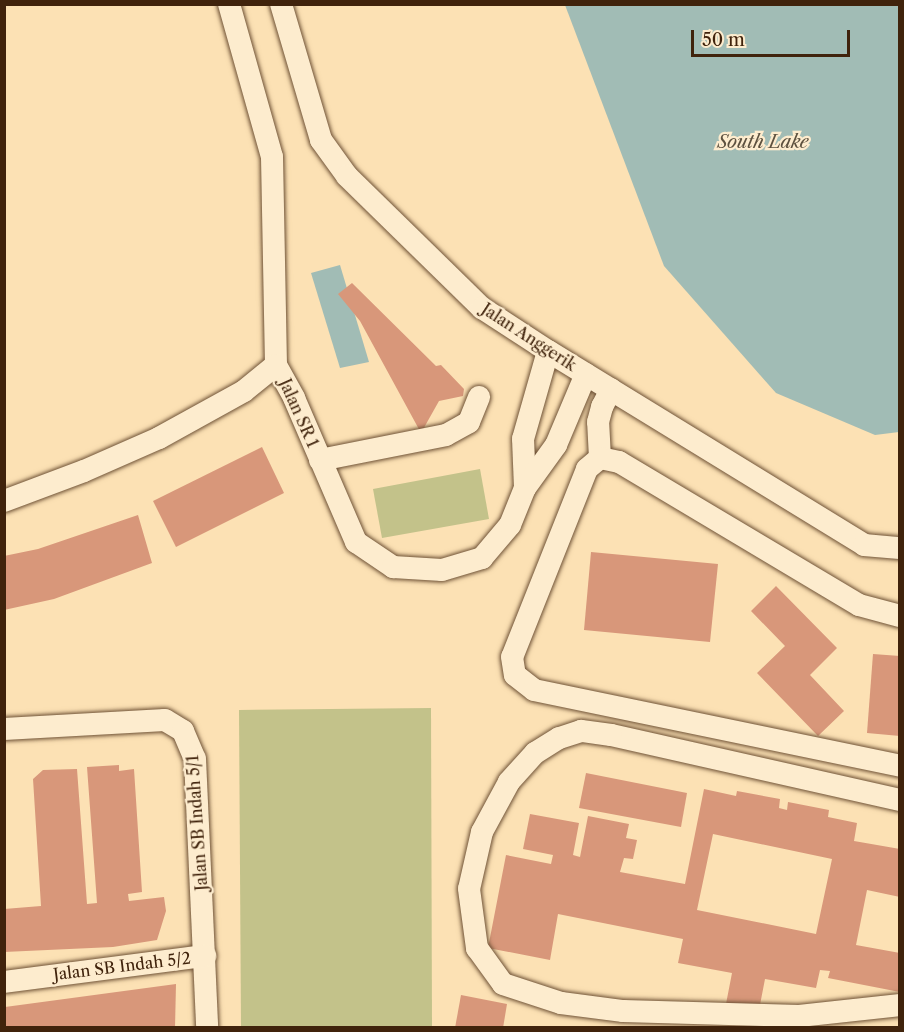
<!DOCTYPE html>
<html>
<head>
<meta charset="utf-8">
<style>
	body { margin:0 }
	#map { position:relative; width:904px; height:1032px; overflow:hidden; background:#fce1b4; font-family:"Libre Caslon Text",serif }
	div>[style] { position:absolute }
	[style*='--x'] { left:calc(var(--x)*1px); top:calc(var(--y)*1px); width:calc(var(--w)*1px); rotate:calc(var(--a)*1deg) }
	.green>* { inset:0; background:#c3c28a }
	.water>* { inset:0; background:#a1bcb5 }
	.building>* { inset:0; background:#d8977a }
	.roads { filter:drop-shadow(0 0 2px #6f5236) drop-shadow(0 0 2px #6f5236) }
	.minor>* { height:22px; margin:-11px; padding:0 11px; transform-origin:11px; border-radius:11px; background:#fdecce }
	span { translate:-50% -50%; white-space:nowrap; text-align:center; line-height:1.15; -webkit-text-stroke:4.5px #fdecce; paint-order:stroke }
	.street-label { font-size:16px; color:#40230c }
	.water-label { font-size:18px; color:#5d513f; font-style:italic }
	.frame { position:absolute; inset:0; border:6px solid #40230c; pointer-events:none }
	.scale { position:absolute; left:691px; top:30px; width:159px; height:27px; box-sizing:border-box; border:3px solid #40230c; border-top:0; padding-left:8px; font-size:18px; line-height:21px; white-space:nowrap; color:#40230c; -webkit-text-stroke:4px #fdecce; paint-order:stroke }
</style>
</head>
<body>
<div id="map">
	<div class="green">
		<div style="clip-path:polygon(480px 469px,489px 519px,382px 538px,373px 489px)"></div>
		<div style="clip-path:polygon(431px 708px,432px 1027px,241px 1027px,239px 710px)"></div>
	</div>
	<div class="water">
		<div style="clip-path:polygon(565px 5px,899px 5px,899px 432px,875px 435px,776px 393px,664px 266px)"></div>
		<div style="clip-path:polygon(340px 265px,369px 362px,340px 368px,311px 273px)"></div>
	</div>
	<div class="building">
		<div style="clip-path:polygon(352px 283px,436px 366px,441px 365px,464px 389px,463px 396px,439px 401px,421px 433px,360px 321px,338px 294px)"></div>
		<div style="clip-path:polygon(262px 447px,284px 493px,176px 547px,153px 501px)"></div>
		<div style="clip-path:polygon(138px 515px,152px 563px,54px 599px,4px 610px,4px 556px,38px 549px)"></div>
		<div style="clip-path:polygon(591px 552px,718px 564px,710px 642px,584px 630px)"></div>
		<div style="clip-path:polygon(776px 586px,837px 648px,810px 675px,844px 711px,818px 736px,757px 673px,785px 646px,751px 611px)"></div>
		<div style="clip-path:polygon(873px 654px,900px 656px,900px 736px,867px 733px)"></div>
		<div style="clip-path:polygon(119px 765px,119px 771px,134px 769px,142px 892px,128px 894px,129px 901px,164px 897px,166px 911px,157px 940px,113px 947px,4px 952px,4px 909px,41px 906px,33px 779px,43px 770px,77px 769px,87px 904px,97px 903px,87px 767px)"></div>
		<div style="clip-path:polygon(586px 773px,687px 793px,681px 827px,579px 808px)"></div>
		<div style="clip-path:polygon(evenodd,704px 789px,736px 796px,737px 791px,780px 799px,779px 808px,787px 810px,788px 802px,829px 810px,828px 817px,857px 823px,854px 841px,900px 849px,900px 897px,867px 890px,856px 945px,900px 953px,900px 992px,828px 978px,830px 971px,820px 970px,816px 988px,765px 979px,758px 1015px,725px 1009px,732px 973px,678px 963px,683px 939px,558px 914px,550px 960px,488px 948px,506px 855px,551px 864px,553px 855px,523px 849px,530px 814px,579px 823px,573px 855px,580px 857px,588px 816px,629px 824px,626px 838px,637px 840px,633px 859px,624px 858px,620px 872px,685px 884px,704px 789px,713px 834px,832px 859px,816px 934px,697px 910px,713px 834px)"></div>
		<div style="clip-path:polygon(176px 984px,175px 1028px,5px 1028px,5px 1007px)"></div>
		<div style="clip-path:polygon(461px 995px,507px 1004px,503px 1028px,455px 1028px)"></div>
	</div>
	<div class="roads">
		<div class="minor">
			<div style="--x:229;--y:4;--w:159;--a:74.3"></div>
			<div style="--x:272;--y:157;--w:208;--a:88.9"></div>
			<div style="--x:281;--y:4;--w:142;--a:73.6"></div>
			<div style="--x:321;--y:140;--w:44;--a:54.2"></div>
			<div style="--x:347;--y:176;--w:189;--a:44.4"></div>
			<div style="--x:482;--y:308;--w:79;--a:33.1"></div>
			<div style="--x:548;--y:351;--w:371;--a:31.5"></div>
			<div style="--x:864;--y:545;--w:36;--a:5"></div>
			<div style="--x:600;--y:458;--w:36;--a:-93"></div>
			<div style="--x:598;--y:422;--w:16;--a:-75"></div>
			<div style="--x:602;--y:407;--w:20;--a:-63"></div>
			<div style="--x:320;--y:460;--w:128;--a:-11.2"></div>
			<div style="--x:446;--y:435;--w:26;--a:-29"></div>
			<div style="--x:469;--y:422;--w:27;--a:-68"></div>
			<div style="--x:525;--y:488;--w:49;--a:-92.3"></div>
			<div style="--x:523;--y:439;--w:91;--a:-74.1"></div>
			<div style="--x:4;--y:501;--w:85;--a:-20.6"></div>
			<div style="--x:84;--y:471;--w:82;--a:-23.7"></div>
			<div style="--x:159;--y:438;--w:97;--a:-28.9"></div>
			<div style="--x:244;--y:391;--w:41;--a:-39.1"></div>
			<div style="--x:276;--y:365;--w:38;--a:61"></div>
			<div style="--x:294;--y:398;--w:157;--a:66.7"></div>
			<div style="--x:356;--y:542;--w:45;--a:34"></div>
			<div style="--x:393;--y:567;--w:49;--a:3.5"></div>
			<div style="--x:442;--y:570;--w:42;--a:-16.7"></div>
			<div style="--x:482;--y:558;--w:43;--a:-49.7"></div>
			<div style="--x:510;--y:525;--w:40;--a:-68"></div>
			<div style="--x:525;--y:488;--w:53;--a:-54.2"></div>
			<div style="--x:556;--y:445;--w:77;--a:-67.1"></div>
			<div style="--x:900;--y:616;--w:42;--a:-165"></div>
			<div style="--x:859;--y:605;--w:279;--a:-149.2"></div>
			<div style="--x:619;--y:462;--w:19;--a:-168"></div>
			<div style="--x:600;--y:458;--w:17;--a:140"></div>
			<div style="--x:587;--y:469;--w:202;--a:111.7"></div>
			<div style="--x:512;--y:657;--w:18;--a:81"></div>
			<div style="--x:515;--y:675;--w:24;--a:38"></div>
			<div style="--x:534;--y:690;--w:374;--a:11.7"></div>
			<div style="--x:4;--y:729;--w:161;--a:-3.2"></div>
			<div style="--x:165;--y:720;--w:21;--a:31"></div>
			<div style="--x:183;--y:731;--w:30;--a:67"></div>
			<div style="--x:195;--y:759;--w:269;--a:87.4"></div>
			<div style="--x:900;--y:800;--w:296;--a:-167.3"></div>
			<div style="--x:611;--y:735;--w:30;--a:-172"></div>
			<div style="--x:581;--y:731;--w:23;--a:162"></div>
			<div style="--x:559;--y:738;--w:28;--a:148"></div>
			<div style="--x:535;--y:753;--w:39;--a:132"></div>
			<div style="--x:509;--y:782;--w:57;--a:118.4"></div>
			<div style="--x:482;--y:832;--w:58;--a:102.8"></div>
			<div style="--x:469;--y:889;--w:60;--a:82.3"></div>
			<div style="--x:477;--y:948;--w:44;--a:54.2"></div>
			<div style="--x:503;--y:984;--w:61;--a:18.1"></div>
			<div style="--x:561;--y:1003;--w:63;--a:7.4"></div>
			<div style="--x:623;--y:1011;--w:176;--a:1.6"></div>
			<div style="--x:799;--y:1016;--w:102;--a:-6.2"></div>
			<div style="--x:4;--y:982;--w:203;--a:-7.4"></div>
		</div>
	</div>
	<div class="street-label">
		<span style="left:529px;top:337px;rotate:33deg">Jalan Anggerik</span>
		<span style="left:299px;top:413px;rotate:66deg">Jalan SR 1</span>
		<span style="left:197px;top:823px;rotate:-94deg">Jalan SB Indah 5/1</span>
		<span style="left:122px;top:966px;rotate:-7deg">Jalan SB Indah 5/2</span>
	</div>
	<div class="water-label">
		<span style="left:763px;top:142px">South Lake</span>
	</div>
	<div class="frame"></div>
	<div class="scale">50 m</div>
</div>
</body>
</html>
